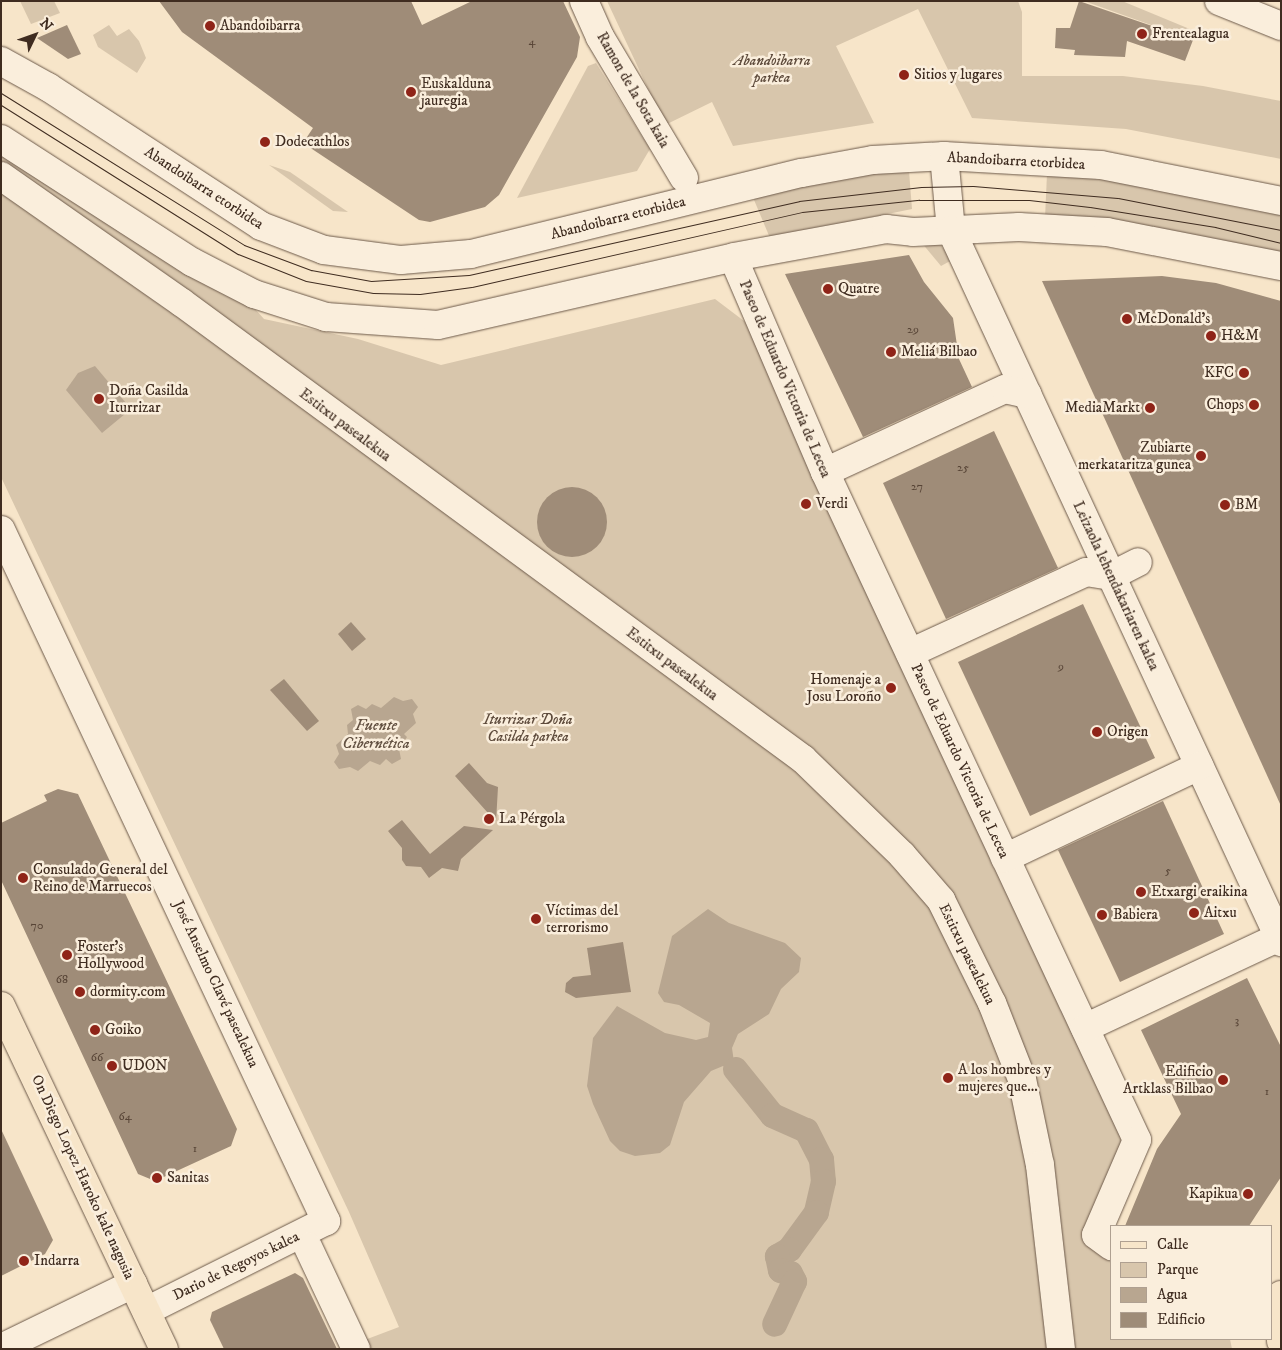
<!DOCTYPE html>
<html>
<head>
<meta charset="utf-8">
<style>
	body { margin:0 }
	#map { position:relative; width:1282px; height:1350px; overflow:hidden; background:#f7e5c9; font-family:"IM FELL DW Pica",serif }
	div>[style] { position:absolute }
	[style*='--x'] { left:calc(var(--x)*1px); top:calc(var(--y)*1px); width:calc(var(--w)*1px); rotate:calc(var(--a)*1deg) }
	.green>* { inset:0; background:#d8c6ac }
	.water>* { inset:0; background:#b8a690 }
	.canal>* { height:25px; margin:-12.5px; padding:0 12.5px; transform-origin:12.5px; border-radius:12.5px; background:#b8a690 }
	.building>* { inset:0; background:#9f8c78 }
	.round { border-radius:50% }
	.roads { filter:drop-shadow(0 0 1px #6d5a4a) drop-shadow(0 0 1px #6d5a4a) }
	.minor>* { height:28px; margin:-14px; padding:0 14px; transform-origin:14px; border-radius:14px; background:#faeedc }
	.major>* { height:28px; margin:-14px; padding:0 14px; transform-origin:14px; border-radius:14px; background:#f7e5c9 }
	.tram>* { height:1px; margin:-0.5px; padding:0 0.5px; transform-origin:0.5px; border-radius:0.5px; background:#3f2c20 }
	.dots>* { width:14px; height:14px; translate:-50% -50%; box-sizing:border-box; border:2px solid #faeedc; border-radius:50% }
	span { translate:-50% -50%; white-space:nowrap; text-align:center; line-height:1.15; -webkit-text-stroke:5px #faeedc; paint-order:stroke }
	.number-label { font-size:12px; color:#574436 }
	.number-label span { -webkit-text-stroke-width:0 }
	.poi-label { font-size:15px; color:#3f2c20 }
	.left { translate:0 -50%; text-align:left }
	.right { translate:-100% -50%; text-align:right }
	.park-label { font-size:15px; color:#5e4b3c; font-style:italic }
	.street-label { font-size:15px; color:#3f2c20 }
	.water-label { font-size:16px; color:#635142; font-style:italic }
	.frame { position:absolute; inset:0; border:2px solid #3f2c20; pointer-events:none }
	.legend { position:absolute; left:1110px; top:1225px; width:162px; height:115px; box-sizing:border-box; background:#faeedc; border:1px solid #afa091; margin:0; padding:6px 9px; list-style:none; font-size:15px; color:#3f2c20 }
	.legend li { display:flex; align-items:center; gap:10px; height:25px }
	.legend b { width:25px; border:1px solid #afa091 }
	.north { position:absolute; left:10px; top:10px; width:50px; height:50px; -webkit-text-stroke:4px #faeedc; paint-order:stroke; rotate:48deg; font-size:14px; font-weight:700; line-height:20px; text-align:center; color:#3f2c20 }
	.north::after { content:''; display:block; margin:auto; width:18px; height:22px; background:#3f2c20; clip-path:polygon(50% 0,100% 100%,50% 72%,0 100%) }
</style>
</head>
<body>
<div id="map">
	<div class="green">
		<div style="clip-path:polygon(20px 1px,54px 1px,60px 13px,31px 24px)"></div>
		<div style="clip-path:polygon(607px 1px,1018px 1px,1022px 12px,1022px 76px,1123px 76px,1203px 86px,1281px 101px,1281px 159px,1126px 129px,972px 118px,918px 9px,836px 46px,874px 123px,733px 146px,712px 102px,665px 125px)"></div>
		<div style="clip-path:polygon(1084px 1px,1122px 1px,1197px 32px,1193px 40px)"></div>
		<div style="clip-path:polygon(109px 25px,117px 36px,129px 29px,139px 41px,146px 58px,137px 73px,98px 47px,93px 35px)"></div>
		<div style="clip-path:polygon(596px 63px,650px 149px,637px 171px,517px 198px,588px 66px)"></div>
		<div style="clip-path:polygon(1px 149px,248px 301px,264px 319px,358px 339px,441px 365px,715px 299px,748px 324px,1125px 1140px,1083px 1242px,1111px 1259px,1111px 1339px,1230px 1339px,1232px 1349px,356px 1349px,354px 1344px,399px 1327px,349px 1212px,1px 477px)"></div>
		<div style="clip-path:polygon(269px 165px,290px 172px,348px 212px,333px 211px)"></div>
		<div style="clip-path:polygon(872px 167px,909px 171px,912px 209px,770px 238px,752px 195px)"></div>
		<div style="clip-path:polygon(1047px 174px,1125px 182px,1281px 212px,1281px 255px,1045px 218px)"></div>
		<div style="clip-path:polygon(921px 242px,939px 243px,952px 260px,941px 266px)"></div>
	</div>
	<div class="water">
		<div style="clip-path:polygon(95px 366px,131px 409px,102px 433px,66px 390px,78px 373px)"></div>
		<div style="clip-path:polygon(394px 697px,403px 701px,412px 699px,418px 707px,413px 714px,416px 723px,404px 734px,407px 737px,399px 749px,401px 759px,392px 764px,386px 759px,380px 765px,370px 761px,358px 771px,350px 767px,339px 769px,334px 762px,339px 754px,336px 745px,348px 734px,347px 725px,353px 720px,351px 709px,358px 705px,366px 709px,372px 704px,381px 708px)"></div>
		<div style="clip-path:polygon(708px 909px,729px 923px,785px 943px,801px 958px,799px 972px,781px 989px,769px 1014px,738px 1034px,732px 1048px,735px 1069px,723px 1066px,711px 1071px,684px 1102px,670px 1145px,660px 1153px,635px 1156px,620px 1151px,610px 1141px,593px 1104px,587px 1086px,593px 1038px,617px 1006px,665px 1033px,696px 1040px,708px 1037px,710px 1023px,679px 1005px,664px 1002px,658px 993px,672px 936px)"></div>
	</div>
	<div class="canal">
		<div style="--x:735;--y:1069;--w:59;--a:51.2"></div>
		<div style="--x:772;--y:1115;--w:37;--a:24"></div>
		<div style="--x:806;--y:1130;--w:33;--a:63"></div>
		<div style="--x:821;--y:1159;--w:22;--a:85"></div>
		<div style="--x:823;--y:1181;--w:32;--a:103"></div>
		<div style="--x:816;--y:1212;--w:46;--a:126.1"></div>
		<div style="--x:789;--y:1249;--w:14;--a:150"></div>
		<div style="--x:777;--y:1256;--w:14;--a:78"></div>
		<div style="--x:780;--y:1270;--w:10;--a:17"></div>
		<div style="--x:790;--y:1273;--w:9;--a:63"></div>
		<div style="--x:794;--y:1281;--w:47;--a:114.9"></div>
	</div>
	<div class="building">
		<div style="clip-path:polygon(159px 1px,411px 1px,422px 25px,472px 1px,563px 1px,580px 37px,577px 57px,499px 195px,485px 207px,430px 222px,419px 220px,303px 143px,313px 128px,182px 32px)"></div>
		<div style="clip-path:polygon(1079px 1px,1193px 40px,1185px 61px,1127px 41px,1125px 57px,1074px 55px,1075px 50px,1055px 48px,1056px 28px,1070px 28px)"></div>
		<div style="clip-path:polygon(67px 25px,81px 54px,68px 59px,37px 38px)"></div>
		<div style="clip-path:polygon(909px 255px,924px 282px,953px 318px,959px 359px,972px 387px,863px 437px,785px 274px)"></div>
		<div style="clip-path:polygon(1162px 276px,1216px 283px,1281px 301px,1281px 806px,1042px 281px)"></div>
		<div style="clip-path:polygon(994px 431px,1058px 568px,946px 619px,883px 483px)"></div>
		<div class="round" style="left:537px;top:487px;width:70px;height:70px"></div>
		<div style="clip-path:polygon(1083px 604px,1155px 758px,1030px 816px,958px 662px)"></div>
		<div style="clip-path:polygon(351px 622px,366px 639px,352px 651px,338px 634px)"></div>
		<div style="clip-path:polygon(284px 679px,319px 721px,307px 731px,270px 690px)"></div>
		<div style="clip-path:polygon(469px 763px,487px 783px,498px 787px,496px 822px,455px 776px)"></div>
		<div style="clip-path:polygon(58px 789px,78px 794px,237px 1129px,231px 1146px,155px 1181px,138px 1174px,1px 880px,1px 823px,47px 801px,44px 795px)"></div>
		<div style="clip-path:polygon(1163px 801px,1224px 934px,1120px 982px,1058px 850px)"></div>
		<div style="clip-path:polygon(402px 820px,430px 854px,464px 826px,493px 830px,461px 859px,458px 871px,442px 868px,429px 878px,421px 867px,406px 866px,402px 860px,402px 848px,388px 831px)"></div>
		<div style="clip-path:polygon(623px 942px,631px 992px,576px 998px,565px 992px,566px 983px,573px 977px,591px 975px,587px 948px)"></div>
		<div style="clip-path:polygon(1247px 978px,1281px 1047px,1281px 1177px,1249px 1226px,1125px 1226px,1157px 1149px,1181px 1114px,1141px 1030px)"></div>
		<div style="clip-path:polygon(1px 1129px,53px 1240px,45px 1254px,1px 1276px)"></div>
		<div style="clip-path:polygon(295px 1273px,303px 1278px,337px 1349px,224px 1349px,210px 1320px,212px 1312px)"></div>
	</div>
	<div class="roads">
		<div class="minor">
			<div style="--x:584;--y:1;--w:39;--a:66"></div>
			<div style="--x:600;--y:37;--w:164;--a:59.2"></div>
			<div style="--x:1219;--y:1;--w:67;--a:22"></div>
			<div style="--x:1;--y:61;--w:54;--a:29"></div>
			<div style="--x:48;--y:87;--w:254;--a:33.1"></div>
			<div style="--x:261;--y:226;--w:67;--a:20.9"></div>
			<div style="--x:324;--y:250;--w:78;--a:7.4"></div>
			<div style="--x:401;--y:260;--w:70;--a:-4.9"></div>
			<div style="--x:471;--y:254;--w:341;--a:-13.8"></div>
			<div style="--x:802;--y:173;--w:72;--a:-10.4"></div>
			<div style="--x:873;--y:160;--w:71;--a:-3.2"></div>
			<div style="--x:944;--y:156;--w:157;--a:3.3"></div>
			<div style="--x:1101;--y:165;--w:184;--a:11.3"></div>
			<div style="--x:1;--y:139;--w:227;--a:32.8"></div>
			<div style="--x:192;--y:262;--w:70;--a:27.3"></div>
			<div style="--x:254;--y:294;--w:76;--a:17.7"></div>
			<div style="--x:326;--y:317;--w:112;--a:4.1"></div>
			<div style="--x:438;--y:325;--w:304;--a:-12.9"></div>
			<div style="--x:734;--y:257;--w:155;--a:-10.4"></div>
			<div style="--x:886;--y:229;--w:27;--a:6"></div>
			<div style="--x:913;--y:232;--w:106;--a:-2.7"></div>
			<div style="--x:1019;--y:227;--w:88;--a:3.3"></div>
			<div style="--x:1107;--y:232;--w:177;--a:11.1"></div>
			<div style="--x:944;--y:156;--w:74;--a:84.6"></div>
			<div style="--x:951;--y:230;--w:785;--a:65.13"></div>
			<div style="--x:1;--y:176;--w:220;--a:35"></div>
			<div style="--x:181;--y:302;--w:772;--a:36.31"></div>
			<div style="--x:803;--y:759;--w:138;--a:44.1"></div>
			<div style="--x:902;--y:855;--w:60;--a:49.1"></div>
			<div style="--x:941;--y:900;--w:115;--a:63.7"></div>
			<div style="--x:992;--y:1003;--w:82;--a:68.5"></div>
			<div style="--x:1022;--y:1079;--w:88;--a:78.2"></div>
			<div style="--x:1040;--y:1165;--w:185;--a:83.5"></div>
			<div style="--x:738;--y:269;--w:221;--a:66.8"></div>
			<div style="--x:825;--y:472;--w:737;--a:64.96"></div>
			<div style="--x:1137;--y:1140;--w:103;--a:113.3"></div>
			<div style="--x:1096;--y:1235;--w:19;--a:36"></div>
			<div style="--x:825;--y:472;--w:198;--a:-24.8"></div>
			<div style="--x:1005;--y:389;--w:23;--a:13"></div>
			<div style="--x:1;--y:530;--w:764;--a:64.81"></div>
			<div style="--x:326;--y:1221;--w:201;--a:153.4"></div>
			<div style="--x:910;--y:653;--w:194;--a:-24.7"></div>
			<div style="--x:1086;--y:572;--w:25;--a:9"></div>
			<div style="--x:1111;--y:576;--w:30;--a:-27"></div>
			<div style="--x:1005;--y:858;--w:215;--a:-25.4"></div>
			<div style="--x:1085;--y:1028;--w:217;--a:-25.1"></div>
			<div style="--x:308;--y:1247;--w:113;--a:64.8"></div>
			<div style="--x:1;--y:1348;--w:147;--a:-25.9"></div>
		</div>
		<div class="major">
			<div style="--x:1;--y:1006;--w:380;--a:64.6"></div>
			<div style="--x:1281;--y:1295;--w:46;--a:90"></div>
		</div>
	</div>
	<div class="tram">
		<div style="--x:1;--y:93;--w:287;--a:32"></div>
		<div style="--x:244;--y:245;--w:72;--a:20.5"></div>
		<div style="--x:311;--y:270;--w:61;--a:10.4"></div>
		<div style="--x:371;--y:281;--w:98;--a:-3.5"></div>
		<div style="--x:469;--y:275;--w:338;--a:-12.6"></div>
		<div style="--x:799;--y:201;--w:123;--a:-6.5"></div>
		<div style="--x:921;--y:187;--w:52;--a:-1.1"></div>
		<div style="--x:973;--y:186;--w:145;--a:4.7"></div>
		<div style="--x:1118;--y:198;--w:166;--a:11.1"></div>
		<div style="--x:1;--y:105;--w:280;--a:32.2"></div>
		<div style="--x:238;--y:254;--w:73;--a:21.7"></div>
		<div style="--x:306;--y:281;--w:68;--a:10.2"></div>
		<div style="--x:373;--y:293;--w:47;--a:1.2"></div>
		<div style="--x:420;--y:294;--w:52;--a:-7.7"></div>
		<div style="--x:472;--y:287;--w:338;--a:-12.8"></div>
		<div style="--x:802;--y:212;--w:118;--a:-5.9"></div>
		<div style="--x:919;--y:200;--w:110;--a:0"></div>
		<div style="--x:1029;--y:200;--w:61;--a:6.5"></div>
		<div style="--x:1090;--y:207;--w:127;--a:9.1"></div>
		<div style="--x:1215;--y:227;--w:68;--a:13.6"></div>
	</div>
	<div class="dots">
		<div style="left:210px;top:26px;background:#8f2418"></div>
		<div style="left:1142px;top:34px;background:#8f2418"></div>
		<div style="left:904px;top:75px;background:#8f2418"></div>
		<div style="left:411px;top:92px;background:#8f2418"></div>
		<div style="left:265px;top:142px;background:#8f2418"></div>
		<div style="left:828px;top:289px;background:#8f2418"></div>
		<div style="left:1127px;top:319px;background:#8f2418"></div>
		<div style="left:1211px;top:336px;background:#8f2418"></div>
		<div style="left:891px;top:352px;background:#8f2418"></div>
		<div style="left:1244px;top:373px;background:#8f2418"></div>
		<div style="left:99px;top:399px;background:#8f2418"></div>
		<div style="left:1254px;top:405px;background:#8f2418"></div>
		<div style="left:1150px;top:408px;background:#8f2418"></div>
		<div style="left:1201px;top:456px;background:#8f2418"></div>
		<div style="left:806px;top:504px;background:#8f2418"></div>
		<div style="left:1225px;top:505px;background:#8f2418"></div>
		<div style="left:891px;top:688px;background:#8f2418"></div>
		<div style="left:1097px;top:732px;background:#8f2418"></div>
		<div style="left:489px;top:819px;background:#8f2418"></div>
		<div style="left:23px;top:878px;background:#8f2418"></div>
		<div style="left:1141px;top:892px;background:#8f2418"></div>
		<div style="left:1194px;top:913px;background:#8f2418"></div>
		<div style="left:1102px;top:915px;background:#8f2418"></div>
		<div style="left:536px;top:919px;background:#8f2418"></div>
		<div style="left:67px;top:955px;background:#8f2418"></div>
		<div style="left:80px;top:992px;background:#8f2418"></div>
		<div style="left:95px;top:1030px;background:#8f2418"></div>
		<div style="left:112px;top:1066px;background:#8f2418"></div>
		<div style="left:948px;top:1078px;background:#8f2418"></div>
		<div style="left:1223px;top:1080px;background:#8f2418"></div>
		<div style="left:157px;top:1178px;background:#8f2418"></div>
		<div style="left:1248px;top:1194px;background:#8f2418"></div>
		<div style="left:24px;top:1261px;background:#8f2418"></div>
	</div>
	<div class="number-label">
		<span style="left:532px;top:42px">4</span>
		<span style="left:913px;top:330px">29</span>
		<span style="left:963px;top:468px">25</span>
		<span style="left:917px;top:487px">27</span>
		<span style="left:1061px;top:667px">9</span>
		<span style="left:1168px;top:871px">5</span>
		<span style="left:37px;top:926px">70</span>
		<span style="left:62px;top:980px">68</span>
		<span style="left:1237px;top:1021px">3</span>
		<span style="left:97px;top:1058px">66</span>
		<span style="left:1267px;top:1092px">1</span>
		<span style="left:125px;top:1117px">64</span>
		<span style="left:195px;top:1149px">1</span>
	</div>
	<div class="poi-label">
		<span class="left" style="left:220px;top:26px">Abandoibarra</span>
		<span class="left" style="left:1152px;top:34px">Frentealagua</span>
		<span class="left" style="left:914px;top:75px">Sitios y lugares</span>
		<span class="left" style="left:421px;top:92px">Euskalduna<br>jauregia</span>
		<span class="left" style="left:275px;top:142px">Dodecathlos</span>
		<span class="left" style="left:838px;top:289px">Quatre</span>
		<span class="left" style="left:1137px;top:319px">McDonald's</span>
		<span class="left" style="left:1221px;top:336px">H&amp;M</span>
		<span class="left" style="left:901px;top:352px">Meliá Bilbao</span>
		<span class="right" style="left:1234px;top:373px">KFC</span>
		<span class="left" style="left:109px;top:399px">Doña Casilda<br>Iturrizar</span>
		<span class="right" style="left:1244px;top:405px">Chops</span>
		<span class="right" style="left:1140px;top:408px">MediaMarkt</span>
		<span class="right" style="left:1191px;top:456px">Zubiarte<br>merkataritza gunea</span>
		<span class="left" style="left:816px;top:504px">Verdi</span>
		<span class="left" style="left:1235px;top:505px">BM</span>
		<span class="right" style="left:881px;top:688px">Homenaje a<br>Josu Loroño</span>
		<span class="left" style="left:1107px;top:732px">Origen</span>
		<span class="left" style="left:499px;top:819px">La Pérgola</span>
		<span class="left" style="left:33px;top:878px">Consulado General del<br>Reino de Marruecos</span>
		<span class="left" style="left:1151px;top:892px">Etxargi eraikina</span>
		<span class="left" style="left:546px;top:919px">Víctimas del<br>terrorismo</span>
		<span class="left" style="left:1204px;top:913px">Aitxu</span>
		<span class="left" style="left:1113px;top:915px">Babiera</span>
		<span class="left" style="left:77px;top:955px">Foster's<br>Hollywood</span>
		<span class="left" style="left:90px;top:992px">dormity.com</span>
		<span class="left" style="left:105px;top:1030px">Goiko</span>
		<span class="left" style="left:122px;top:1066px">UDON</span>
		<span class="left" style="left:958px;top:1078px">A los hombres y<br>mujeres que...</span>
		<span class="right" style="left:1213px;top:1080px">Edificio<br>Artklass Bilbao</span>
		<span class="left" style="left:167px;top:1178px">Sanitas</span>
		<span class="right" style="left:1238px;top:1194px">Kapikua</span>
		<span class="left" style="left:34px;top:1261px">Indarra</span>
	</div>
	<div class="park-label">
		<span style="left:772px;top:69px">Abandoibarra<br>parkea</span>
		<span style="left:528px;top:728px">Iturrizar Doña<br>Casilda parkea</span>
	</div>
	<div class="street-label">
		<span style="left:633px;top:90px;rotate:60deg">Ramon de la Sota kaia</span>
		<span style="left:1016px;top:161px;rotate:3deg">Abandoibarra etorbidea</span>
		<span style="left:204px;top:188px;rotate:33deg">Abandoibarra etorbidea</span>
		<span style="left:618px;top:218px;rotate:-14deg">Abandoibarra etorbidea</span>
		<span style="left:785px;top:379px;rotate:67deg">Paseo de Eduardo Victoria de Lecea</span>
		<span style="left:345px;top:425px;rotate:37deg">Estitxu pasealekua</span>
		<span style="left:1116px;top:586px;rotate:65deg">Leizaola lehendakariaren kalea</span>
		<span style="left:672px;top:664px;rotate:37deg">Estitxu pasealekua</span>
		<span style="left:960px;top:761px;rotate:65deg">Paseo de Eduardo Victoria de Lecea</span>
		<span style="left:967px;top:954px;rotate:64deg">Estitxu pasealekua</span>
		<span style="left:216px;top:984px;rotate:65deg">José Anselmo Clavé pasealekua</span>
		<span style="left:83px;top:1177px;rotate:65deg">On Diego Lopez Haroko kale nagusia</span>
		<span style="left:236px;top:1266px;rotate:-26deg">Dario de Regoyos kalea</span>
	</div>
	<div class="water-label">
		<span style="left:376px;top:734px">Fuente<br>Cibernética</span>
	</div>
	<div class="frame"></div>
	<ul class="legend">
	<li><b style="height:6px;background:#f7e5c9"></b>Calle</li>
	<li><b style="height:14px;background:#d8c6ac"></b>Parque</li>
	<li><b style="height:14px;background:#b8a690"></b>Agua</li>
	<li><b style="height:14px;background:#9f8c78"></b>Edificio</li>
	</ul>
	<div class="north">N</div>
</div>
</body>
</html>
